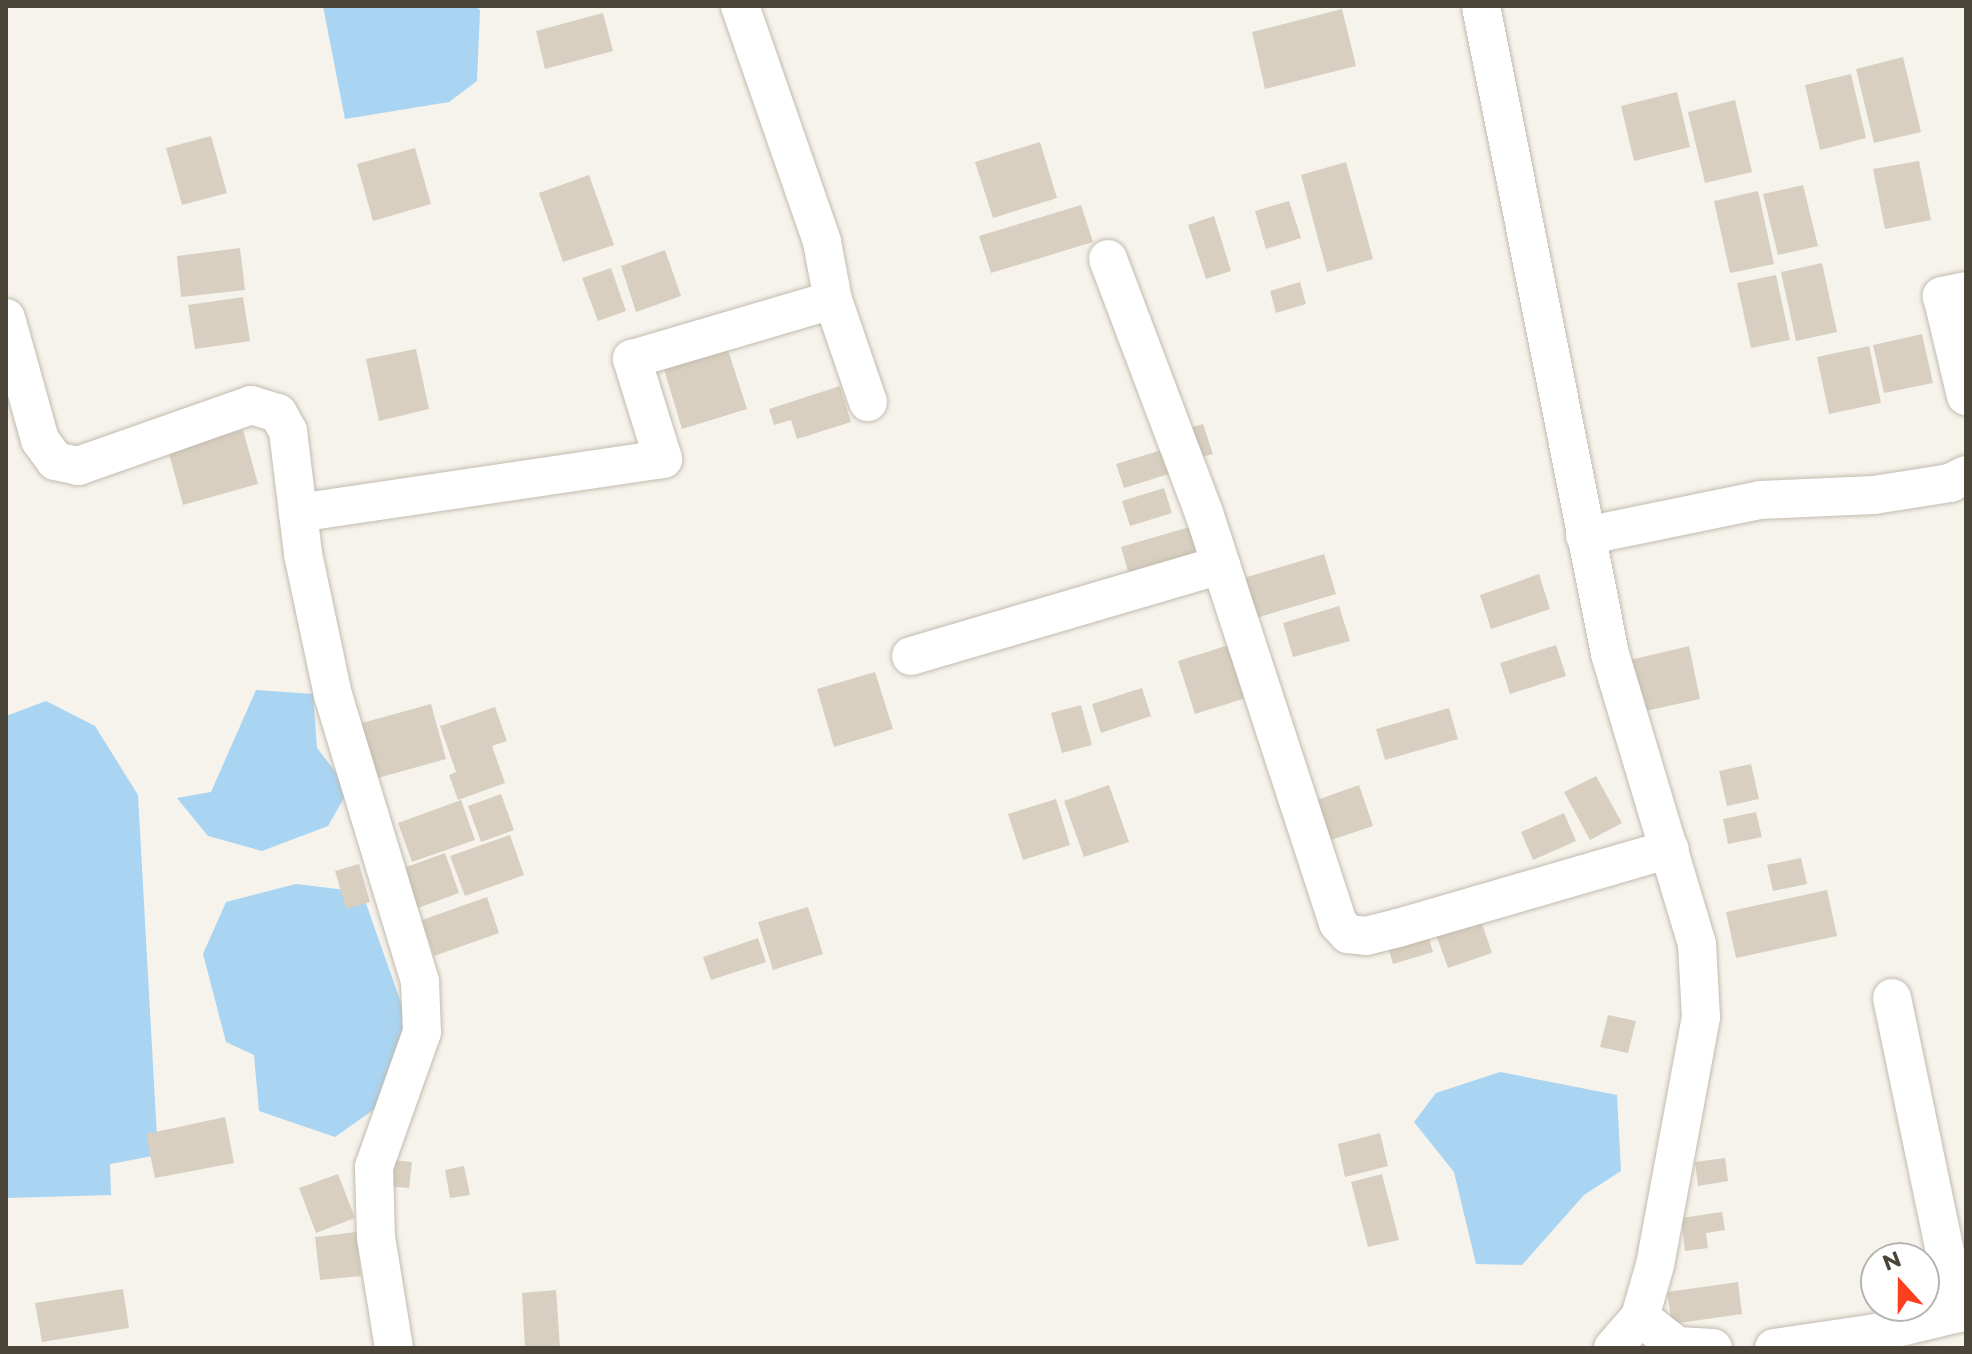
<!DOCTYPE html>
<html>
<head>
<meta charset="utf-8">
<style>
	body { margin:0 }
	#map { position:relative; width:1972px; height:1354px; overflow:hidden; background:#f6f3ec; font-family:Montserrat,sans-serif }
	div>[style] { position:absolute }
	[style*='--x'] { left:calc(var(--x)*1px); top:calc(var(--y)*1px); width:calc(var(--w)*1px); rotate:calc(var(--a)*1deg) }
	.water>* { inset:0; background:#a9d4f2 }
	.building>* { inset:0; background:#d8cfc1 }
	.roads { filter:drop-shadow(0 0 2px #c2bbae) drop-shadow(0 0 2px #c2bbae) }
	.minor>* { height:38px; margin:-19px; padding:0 19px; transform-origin:19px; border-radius:19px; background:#fff }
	span { translate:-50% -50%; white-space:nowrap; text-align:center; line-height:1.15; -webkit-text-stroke:8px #fff; paint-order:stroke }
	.frame { position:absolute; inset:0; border:8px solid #4b4439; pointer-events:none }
	.north { position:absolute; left:1860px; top:1242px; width:80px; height:80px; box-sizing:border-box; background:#fff; border:2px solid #b7b4b0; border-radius:50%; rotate:339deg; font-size:22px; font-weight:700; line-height:32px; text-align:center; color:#4b4439 }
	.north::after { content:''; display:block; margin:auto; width:28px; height:36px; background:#fc3f1d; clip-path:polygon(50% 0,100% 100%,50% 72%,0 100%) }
</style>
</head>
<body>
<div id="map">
	<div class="water">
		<div style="clip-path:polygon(323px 6px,475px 6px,480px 10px,477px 81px,449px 102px,345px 119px)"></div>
		<div style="clip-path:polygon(256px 690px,313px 694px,317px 748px,349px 789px,328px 826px,262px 851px,208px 836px,177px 798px,211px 792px)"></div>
		<div style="clip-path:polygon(46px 701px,95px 726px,138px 795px,158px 1155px,110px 1164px,111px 1195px,6px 1198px,6px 716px)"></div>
		<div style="clip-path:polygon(296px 884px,362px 892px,406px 1017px,393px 1096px,335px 1137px,259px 1111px,254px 1055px,226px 1042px,203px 954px,226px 902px)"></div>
		<div style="clip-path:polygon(1500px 1072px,1617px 1095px,1621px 1171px,1584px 1195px,1522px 1265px,1476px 1264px,1454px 1172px,1414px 1122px,1436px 1093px)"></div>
	</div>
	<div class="building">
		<div style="clip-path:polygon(1342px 9px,1356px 66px,1265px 89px,1252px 32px)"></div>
		<div style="clip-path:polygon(603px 13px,613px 51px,545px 69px,536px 31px)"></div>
		<div style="clip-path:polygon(1903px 57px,1921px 132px,1874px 143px,1856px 69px)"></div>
		<div style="clip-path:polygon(1851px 74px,1866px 138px,1820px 150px,1805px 85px)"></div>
		<div style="clip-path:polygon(1677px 92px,1690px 147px,1634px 161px,1621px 106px)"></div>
		<div style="clip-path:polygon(1735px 100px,1752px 172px,1705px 183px,1688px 112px)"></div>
		<div style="clip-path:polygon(211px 136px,227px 193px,182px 205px,166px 148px)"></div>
		<div style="clip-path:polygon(1040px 142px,1057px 198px,993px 218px,975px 162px)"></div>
		<div style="clip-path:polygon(415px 148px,431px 204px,373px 221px,357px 164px)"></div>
		<div style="clip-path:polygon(1919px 161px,1931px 220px,1885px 229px,1873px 169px)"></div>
		<div style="clip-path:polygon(1346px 162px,1373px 259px,1327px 272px,1301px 175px)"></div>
		<div style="clip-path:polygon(589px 175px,614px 245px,563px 262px,539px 193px)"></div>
		<div style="clip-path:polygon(1803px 185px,1818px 246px,1778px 255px,1763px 194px)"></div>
		<div style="clip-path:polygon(1758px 191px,1774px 264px,1730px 273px,1714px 201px)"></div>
		<div style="clip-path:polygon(1289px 201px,1301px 238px,1266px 249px,1255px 211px)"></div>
		<div style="clip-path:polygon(1081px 205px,1093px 242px,991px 273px,979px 236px)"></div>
		<div style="clip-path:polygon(1214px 216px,1231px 271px,1206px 279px,1188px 225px)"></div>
		<div style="clip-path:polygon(240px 248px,245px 290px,181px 297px,177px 256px)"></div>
		<div style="clip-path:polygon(665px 250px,681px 296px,636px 312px,621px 266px)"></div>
		<div style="clip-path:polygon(1822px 263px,1837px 332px,1796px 341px,1781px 272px)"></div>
		<div style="clip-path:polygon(611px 268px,626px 311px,598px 321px,582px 278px)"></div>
		<div style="clip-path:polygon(1776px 275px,1790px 340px,1751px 348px,1737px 283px)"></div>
		<div style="clip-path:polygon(1300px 282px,1306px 304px,1276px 313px,1270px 291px)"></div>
		<div style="clip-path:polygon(243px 297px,250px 341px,195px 349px,188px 305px)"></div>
		<div style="clip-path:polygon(1922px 334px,1933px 383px,1884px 393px,1873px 345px)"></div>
		<div style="clip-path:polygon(726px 344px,747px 409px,682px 429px,662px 363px)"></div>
		<div style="clip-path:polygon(1869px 346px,1881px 403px,1829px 414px,1817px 357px)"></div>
		<div style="clip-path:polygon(416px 349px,429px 409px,379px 421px,366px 359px)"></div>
		<div style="clip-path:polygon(840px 386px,851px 422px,797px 439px,791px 420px,774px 425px,769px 409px)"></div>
		<div style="clip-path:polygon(1203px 424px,1213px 454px,1192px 460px,1183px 430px)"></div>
		<div style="clip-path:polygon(243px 430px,258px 484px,183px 505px,168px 450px)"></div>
		<div style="clip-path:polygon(1168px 448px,1175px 472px,1124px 488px,1116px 464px)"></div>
		<div style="clip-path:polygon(1164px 488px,1172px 513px,1130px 526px,1122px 501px)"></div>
		<div style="clip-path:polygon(1196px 525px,1207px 560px,1131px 582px,1121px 547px)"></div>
		<div style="clip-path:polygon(1324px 554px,1336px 594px,1256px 618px,1244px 578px)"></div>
		<div style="clip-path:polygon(1539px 574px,1550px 609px,1491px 629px,1480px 595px)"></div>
		<div style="clip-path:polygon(1339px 606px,1350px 641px,1293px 657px,1283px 623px)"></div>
		<div style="clip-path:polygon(1232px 644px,1249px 697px,1195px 714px,1178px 661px)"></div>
		<div style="clip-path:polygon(1556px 645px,1566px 676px,1510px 694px,1500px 663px)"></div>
		<div style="clip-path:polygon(1689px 646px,1700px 699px,1641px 712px,1630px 660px)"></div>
		<div style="clip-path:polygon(875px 672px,893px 729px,834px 747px,817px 689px)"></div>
		<div style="clip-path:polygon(1142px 688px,1151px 716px,1101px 733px,1092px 704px)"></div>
		<div style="clip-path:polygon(431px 704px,446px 759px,367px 781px,351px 726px)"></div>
		<div style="clip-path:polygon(1081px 705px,1092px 745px,1062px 753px,1051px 713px)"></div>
		<div style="clip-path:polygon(495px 707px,507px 741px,492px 746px,505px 783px,458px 800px,449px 775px,456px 772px,440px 726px)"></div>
		<div style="clip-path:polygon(1449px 708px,1458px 739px,1385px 760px,1376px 729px)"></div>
		<div style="clip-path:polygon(1751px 764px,1759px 799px,1727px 806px,1719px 771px)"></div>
		<div style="clip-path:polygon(1596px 776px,1622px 823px,1590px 840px,1564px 792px)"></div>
		<div style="clip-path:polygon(1109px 785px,1129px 842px,1084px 857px,1064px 801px)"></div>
		<div style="clip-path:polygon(1359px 785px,1373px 826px,1319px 844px,1306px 804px)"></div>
		<div style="clip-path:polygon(501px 794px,514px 830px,481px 842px,468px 806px)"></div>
		<div style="clip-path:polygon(1056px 799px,1070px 845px,1023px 860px,1008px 814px)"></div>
		<div style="clip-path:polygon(461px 800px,475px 840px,412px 862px,398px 823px)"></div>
		<div style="clip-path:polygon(1756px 812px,1762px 837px,1728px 844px,1723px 819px)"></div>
		<div style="clip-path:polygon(1564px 813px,1576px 841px,1533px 860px,1521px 832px)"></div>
		<div style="clip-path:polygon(510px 835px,524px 875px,465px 896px,450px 856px)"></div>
		<div style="clip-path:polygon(445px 853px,459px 893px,404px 913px,390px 873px)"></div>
		<div style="clip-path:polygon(1801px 858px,1807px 884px,1773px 891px,1767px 865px)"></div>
		<div style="clip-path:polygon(359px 864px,370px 902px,346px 909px,335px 871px)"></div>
		<div style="clip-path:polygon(1827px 890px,1837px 936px,1736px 958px,1726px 912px)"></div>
		<div style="clip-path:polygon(487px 897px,499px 933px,434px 956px,422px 920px)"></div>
		<div style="clip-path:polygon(808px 907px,823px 954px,773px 970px,758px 922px)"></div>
		<div style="clip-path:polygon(1480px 918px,1492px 953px,1448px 968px,1435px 932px)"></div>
		<div style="clip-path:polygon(1426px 929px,1433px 952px,1393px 964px,1386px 941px)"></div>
		<div style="clip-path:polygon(758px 938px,766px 962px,711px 980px,703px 957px)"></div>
		<div style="clip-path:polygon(1608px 1015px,1636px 1021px,1628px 1053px,1600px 1047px)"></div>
		<div style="clip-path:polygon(225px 1117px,234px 1163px,155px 1178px,146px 1134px)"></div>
		<div style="clip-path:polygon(1380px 1133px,1388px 1166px,1345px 1177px,1338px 1144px)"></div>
		<div style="clip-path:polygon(1725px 1158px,1728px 1181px,1698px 1186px,1695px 1162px)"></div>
		<div style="clip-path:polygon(380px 1159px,412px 1162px,409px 1188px,377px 1185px)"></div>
		<div style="clip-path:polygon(464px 1166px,470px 1195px,450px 1198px,445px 1170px)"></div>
		<div style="clip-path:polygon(338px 1174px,355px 1218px,316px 1233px,299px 1188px)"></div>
		<div style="clip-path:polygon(1382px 1174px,1399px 1240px,1368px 1247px,1351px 1182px)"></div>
		<div style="clip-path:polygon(1722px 1212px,1725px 1230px,1706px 1233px,1708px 1248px,1685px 1251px,1681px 1218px)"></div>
		<div style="clip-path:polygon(356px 1232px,361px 1276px,320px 1280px,315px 1237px)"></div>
		<div style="clip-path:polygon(1738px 1282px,1742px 1314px,1672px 1324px,1667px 1292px)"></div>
		<div style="clip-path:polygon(123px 1289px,129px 1328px,42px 1342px,35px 1303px)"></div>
		<div style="clip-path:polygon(556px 1290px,560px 1348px,525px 1348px,522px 1293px)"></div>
	</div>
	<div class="roads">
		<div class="minor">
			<div style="--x:740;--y:6;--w:250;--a:70.8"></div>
			<div style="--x:822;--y:242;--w:59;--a:79.3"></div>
			<div style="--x:833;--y:300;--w:108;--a:71.1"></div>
			<div style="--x:1481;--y:6;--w:661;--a:78.74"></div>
			<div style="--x:1610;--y:654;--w:303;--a:73.3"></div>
			<div style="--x:1697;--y:944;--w:73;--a:86.9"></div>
			<div style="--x:1701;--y:1017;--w:252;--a:100.5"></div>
			<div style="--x:1655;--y:1265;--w:54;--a:106.1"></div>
			<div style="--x:1640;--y:1317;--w:41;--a:131.1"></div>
			<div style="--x:1108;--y:259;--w:272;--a:69.3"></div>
			<div style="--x:1204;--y:513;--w:431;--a:71.9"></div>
			<div style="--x:1338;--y:923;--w:15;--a:48"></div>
			<div style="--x:1348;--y:934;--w:18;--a:6"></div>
			<div style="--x:1366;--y:936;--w:33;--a:-14"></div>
			<div style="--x:1398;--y:928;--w:283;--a:-16.2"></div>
			<div style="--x:1966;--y:291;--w:25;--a:168"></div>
			<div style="--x:1942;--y:296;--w:103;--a:76.5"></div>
			<div style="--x:6;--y:318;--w:127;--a:74.4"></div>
			<div style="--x:40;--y:440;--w:26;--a:54"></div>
			<div style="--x:55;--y:461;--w:24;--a:12"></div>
			<div style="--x:78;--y:466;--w:183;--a:-19.4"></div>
			<div style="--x:251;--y:405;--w:28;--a:17"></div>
			<div style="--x:278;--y:413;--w:21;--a:61"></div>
			<div style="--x:288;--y:431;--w:124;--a:83"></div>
			<div style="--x:303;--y:554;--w:144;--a:78"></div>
			<div style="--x:333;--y:695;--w:300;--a:73.1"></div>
			<div style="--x:420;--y:982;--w:50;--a:87.7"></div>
			<div style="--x:422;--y:1032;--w:143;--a:109.6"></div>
			<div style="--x:374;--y:1167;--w:70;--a:88.4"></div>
			<div style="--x:376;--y:1237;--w:112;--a:80.8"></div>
			<div style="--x:298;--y:513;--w:369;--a:-8.4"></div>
			<div style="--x:663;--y:459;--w:105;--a:-107.2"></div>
			<div style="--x:632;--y:359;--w:209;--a:-16.4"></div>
			<div style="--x:1585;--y:536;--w:179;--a:-11.6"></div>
			<div style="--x:1760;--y:500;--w:114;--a:-2.5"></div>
			<div style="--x:1874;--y:495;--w:77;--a:-9"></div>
			<div style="--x:1950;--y:483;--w:18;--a:-27"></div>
			<div style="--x:911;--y:656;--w:323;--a:-16.4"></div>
			<div style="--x:1892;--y:998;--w:322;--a:78.2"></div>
			<div style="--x:1640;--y:1317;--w:47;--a:38.1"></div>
			<div style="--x:1677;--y:1346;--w:36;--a:3"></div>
			<div style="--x:1774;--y:1348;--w:103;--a:-8.4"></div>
			<div style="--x:1876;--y:1333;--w:93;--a:-13.7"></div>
		</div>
	</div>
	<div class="frame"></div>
	<div class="north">N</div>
</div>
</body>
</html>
